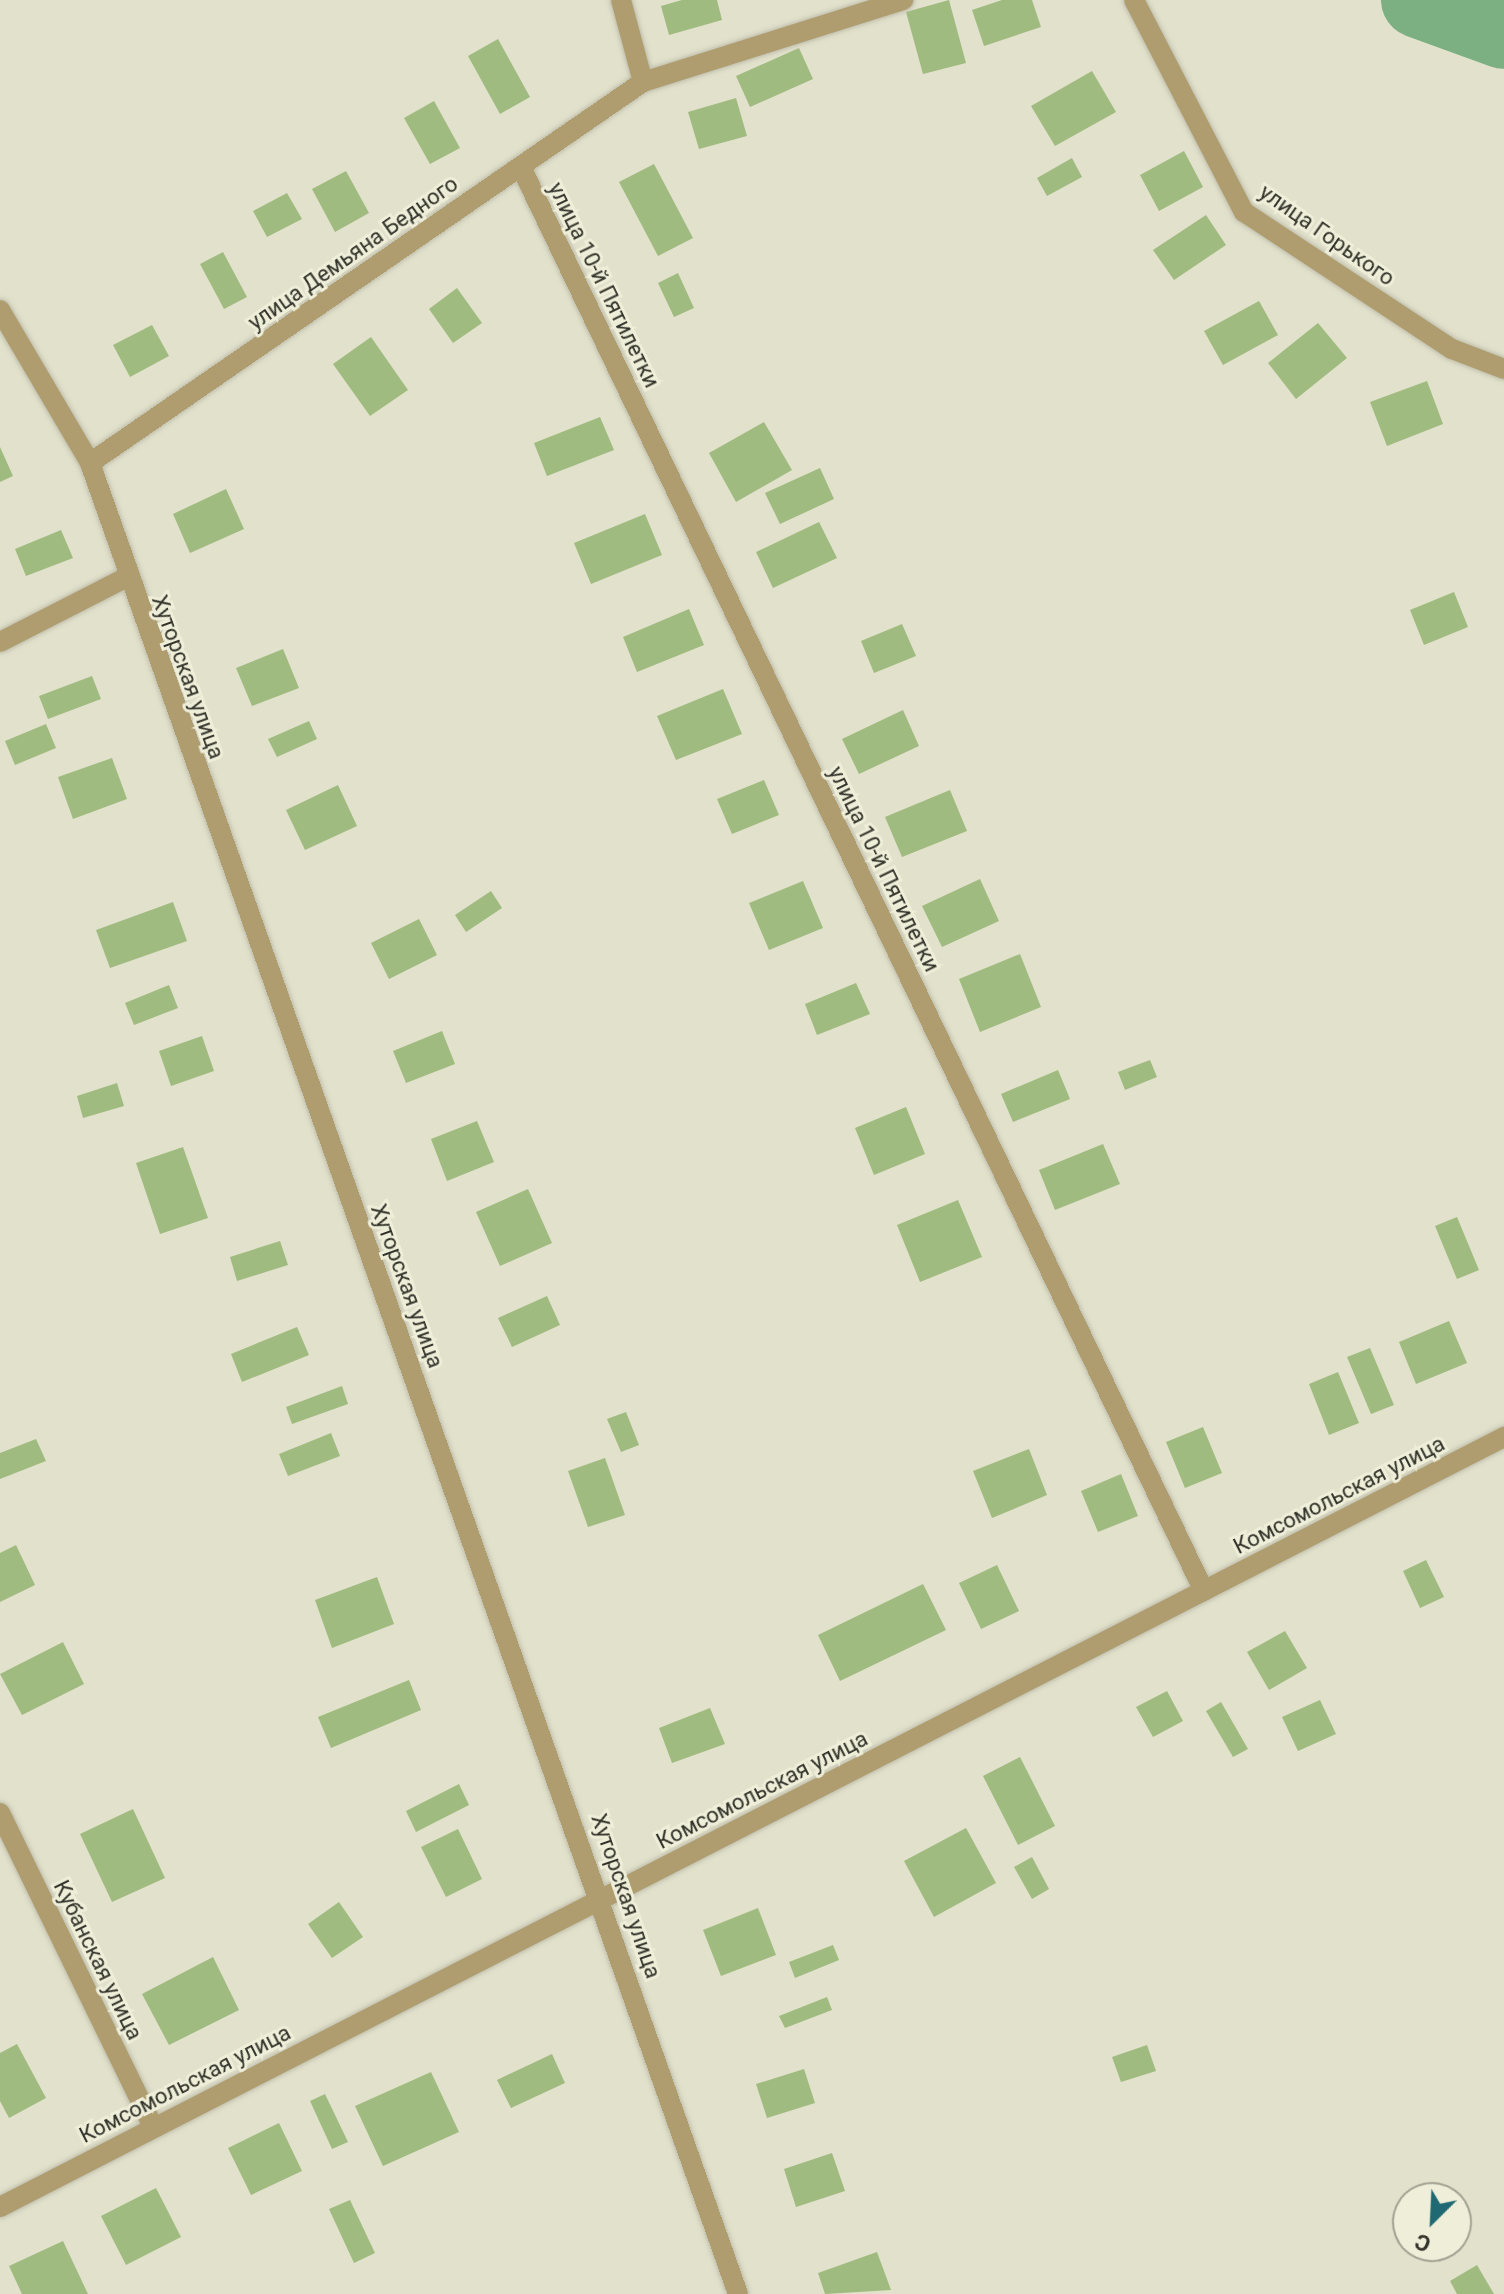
<!DOCTYPE html>
<html>
<head>
<meta charset="utf-8">
<style>
	body { margin:0 }
	#map { position:relative; width:1504px; height:2294px; overflow:hidden; background:#e1e1cc; font-family:Roboto,sans-serif }
	div>[style] { position:absolute }
	[style*='--x'] { left:calc(var(--x)*1px); top:calc(var(--y)*1px); width:calc(var(--w)*1px); rotate:calc(var(--a)*1deg) }
	.river>* { height:76px; margin:-38px; padding:0 38px; transform-origin:38px; border-radius:38px; background:#7caf81 }
	.building>* { inset:0; background:#a0bb7f }
	.roads { filter:drop-shadow(0 0 2px #bebeab) drop-shadow(0 0 2px #bebeab) }
	.minor>* { height:20px; margin:-10px; padding:0 10px; transform-origin:10px; border-radius:10px; background:#af9d6f }
	span { translate:-50% -50%; white-space:nowrap; text-align:center; line-height:1.15; -webkit-text-stroke:6px #eeeed9; paint-order:stroke }
	.street-label { font-size:22px; color:#313129 }
	.north { position:absolute; left:1392px; top:2182px; width:80px; height:80px; box-sizing:border-box; background:#eeeed9; border:2px solid #a2a293; border-radius:50%; rotate:204deg; font-size:22px; font-weight:700; line-height:32px; text-align:center; color:#313129 }
	.north::after { content:''; display:block; margin:auto; width:28px; height:36px; background:#1f6a72; clip-path:polygon(50% 0,100% 100%,50% 72%,0 100%) }
</style>
</head>
<body>
<div id="map">
	<div class="river">
		<div style="--x:1419;--y:0;--w:90;--a:20"></div>
	</div>
	<div class="building">
		<div style="clip-path:polygon(682px 0,717px 0,722px 20px,669px 35px,661px 6px)"></div>
		<div style="clip-path:polygon(949px 0,966px 63px,923px 74px,906px 12px)"></div>
		<div style="clip-path:polygon(1002px 0,1032px 0,1041px 27px,984px 46px,972px 10px)"></div>
		<div style="clip-path:polygon(498px 39px,530px 97px,500px 114px,468px 56px)"></div>
		<div style="clip-path:polygon(799px 48px,813px 79px,750px 107px,736px 76px)"></div>
		<div style="clip-path:polygon(1092px 71px,1116px 112px,1055px 146px,1031px 106px)"></div>
		<div style="clip-path:polygon(736px 98px,747px 136px,699px 149px,688px 112px)"></div>
		<div style="clip-path:polygon(434px 101px,460px 148px,430px 164px,404px 118px)"></div>
		<div style="clip-path:polygon(1184px 151px,1203px 187px,1159px 211px,1140px 175px)"></div>
		<div style="clip-path:polygon(1072px 158px,1082px 177px,1047px 196px,1037px 178px)"></div>
		<div style="clip-path:polygon(654px 164px,693px 238px,658px 256px,619px 182px)"></div>
		<div style="clip-path:polygon(346px 171px,369px 213px,335px 232px,312px 189px)"></div>
		<div style="clip-path:polygon(287px 193px,302px 219px,267px 237px,253px 211px)"></div>
		<div style="clip-path:polygon(1206px 215px,1226px 245px,1174px 280px,1153px 250px)"></div>
		<div style="clip-path:polygon(223px 252px,247px 297px,224px 309px,200px 264px)"></div>
		<div style="clip-path:polygon(678px 273px,694px 308px,674px 317px,658px 283px)"></div>
		<div style="clip-path:polygon(457px 288px,482px 323px,453px 343px,429px 309px)"></div>
		<div style="clip-path:polygon(1259px 301px,1278px 335px,1223px 365px,1204px 331px)"></div>
		<div style="clip-path:polygon(1318px 323px,1347px 358px,1296px 399px,1268px 363px)"></div>
		<div style="clip-path:polygon(152px 325px,169px 356px,130px 377px,113px 345px)"></div>
		<div style="clip-path:polygon(371px 337px,408px 390px,370px 416px,333px 364px)"></div>
		<div style="clip-path:polygon(1427px 381px,1443px 424px,1387px 446px,1370px 402px)"></div>
		<div style="clip-path:polygon(600px 417px,614px 450px,547px 476px,534px 443px)"></div>
		<div style="clip-path:polygon(764px 422px,792px 470px,736px 502px,709px 453px)"></div>
		<div style="clip-path:polygon(0 447px,13px 476px,0 482px)"></div>
		<div style="clip-path:polygon(820px 468px,834px 499px,780px 524px,765px 493px)"></div>
		<div style="clip-path:polygon(226px 489px,244px 529px,190px 553px,173px 514px)"></div>
		<div style="clip-path:polygon(645px 514px,662px 555px,591px 584px,574px 543px)"></div>
		<div style="clip-path:polygon(819px 522px,837px 558px,773px 588px,756px 552px)"></div>
		<div style="clip-path:polygon(61px 530px,73px 558px,26px 576px,15px 549px)"></div>
		<div style="clip-path:polygon(1454px 592px,1468px 627px,1424px 645px,1410px 610px)"></div>
		<div style="clip-path:polygon(689px 609px,704px 645px,637px 672px,623px 637px)"></div>
		<div style="clip-path:polygon(902px 624px,916px 656px,874px 673px,861px 641px)"></div>
		<div style="clip-path:polygon(283px 649px,299px 688px,252px 706px,236px 668px)"></div>
		<div style="clip-path:polygon(92px 676px,101px 699px,48px 719px,39px 696px)"></div>
		<div style="clip-path:polygon(723px 689px,742px 734px,676px 760px,657px 716px)"></div>
		<div style="clip-path:polygon(903px 710px,919px 746px,859px 774px,842px 739px)"></div>
		<div style="clip-path:polygon(309px 721px,317px 739px,277px 757px,268px 739px)"></div>
		<div style="clip-path:polygon(46px 724px,56px 748px,15px 765px,5px 741px)"></div>
		<div style="clip-path:polygon(112px 758px,127px 799px,73px 819px,58px 777px)"></div>
		<div style="clip-path:polygon(764px 780px,779px 815px,732px 834px,717px 799px)"></div>
		<div style="clip-path:polygon(338px 785px,357px 826px,305px 850px,286px 810px)"></div>
		<div style="clip-path:polygon(950px 790px,967px 831px,902px 857px,885px 817px)"></div>
		<div style="clip-path:polygon(980px 879px,999px 921px,942px 947px,922px 906px)"></div>
		<div style="clip-path:polygon(803px 881px,823px 928px,769px 950px,749px 903px)"></div>
		<div style="clip-path:polygon(491px 891px,502px 908px,466px 932px,455px 915px)"></div>
		<div style="clip-path:polygon(173px 902px,187px 941px,110px 968px,96px 930px)"></div>
		<div style="clip-path:polygon(419px 919px,437px 955px,389px 979px,371px 943px)"></div>
		<div style="clip-path:polygon(1020px 954px,1041px 1007px,980px 1032px,959px 979px)"></div>
		<div style="clip-path:polygon(856px 983px,870px 1014px,817px 1035px,805px 1004px)"></div>
		<div style="clip-path:polygon(169px 985px,178px 1008px,134px 1025px,125px 1003px)"></div>
		<div style="clip-path:polygon(442px 1031px,455px 1064px,406px 1083px,393px 1051px)"></div>
		<div style="clip-path:polygon(202px 1036px,214px 1071px,171px 1086px,159px 1051px)"></div>
		<div style="clip-path:polygon(1150px 1060px,1157px 1077px,1125px 1090px,1118px 1072px)"></div>
		<div style="clip-path:polygon(1058px 1070px,1070px 1099px,1013px 1122px,1001px 1094px)"></div>
		<div style="clip-path:polygon(117px 1083px,124px 1106px,83px 1118px,77px 1096px)"></div>
		<div style="clip-path:polygon(906px 1107px,925px 1154px,874px 1175px,855px 1128px)"></div>
		<div style="clip-path:polygon(477px 1121px,494px 1162px,447px 1181px,431px 1139px)"></div>
		<div style="clip-path:polygon(1103px 1144px,1120px 1184px,1055px 1210px,1039px 1170px)"></div>
		<div style="clip-path:polygon(183px 1147px,208px 1218px,160px 1234px,136px 1163px)"></div>
		<div style="clip-path:polygon(528px 1189px,552px 1243px,500px 1266px,476px 1212px)"></div>
		<div style="clip-path:polygon(958px 1200px,982px 1257px,920px 1282px,897px 1225px)"></div>
		<div style="clip-path:polygon(1457px 1217px,1479px 1270px,1457px 1279px,1435px 1226px)"></div>
		<div style="clip-path:polygon(280px 1241px,288px 1265px,237px 1281px,230px 1257px)"></div>
		<div style="clip-path:polygon(547px 1296px,560px 1325px,512px 1347px,498px 1318px)"></div>
		<div style="clip-path:polygon(1449px 1321px,1467px 1363px,1416px 1384px,1399px 1342px)"></div>
		<div style="clip-path:polygon(297px 1327px,309px 1355px,242px 1382px,231px 1354px)"></div>
		<div style="clip-path:polygon(1370px 1348px,1394px 1405px,1371px 1414px,1347px 1357px)"></div>
		<div style="clip-path:polygon(1338px 1372px,1359px 1423px,1329px 1435px,1309px 1384px)"></div>
		<div style="clip-path:polygon(342px 1386px,348px 1404px,292px 1424px,286px 1407px)"></div>
		<div style="clip-path:polygon(626px 1412px,639px 1445px,621px 1452px,607px 1419px)"></div>
		<div style="clip-path:polygon(1203px 1427px,1222px 1473px,1185px 1488px,1166px 1442px)"></div>
		<div style="clip-path:polygon(331px 1433px,340px 1456px,288px 1476px,279px 1454px)"></div>
		<div style="clip-path:polygon(36px 1439px,46px 1461px,0 1479px,0 1453px)"></div>
		<div style="clip-path:polygon(1029px 1449px,1047px 1495px,992px 1518px,973px 1471px)"></div>
		<div style="clip-path:polygon(605px 1458px,625px 1515px,588px 1527px,568px 1471px)"></div>
		<div style="clip-path:polygon(1121px 1474px,1138px 1516px,1098px 1532px,1081px 1491px)"></div>
		<div style="clip-path:polygon(16px 1545px,35px 1585px,0 1602px,0 1553px)"></div>
		<div style="clip-path:polygon(1426px 1560px,1444px 1597px,1420px 1608px,1403px 1571px)"></div>
		<div style="clip-path:polygon(997px 1565px,1019px 1611px,981px 1629px,959px 1583px)"></div>
		<div style="clip-path:polygon(377px 1577px,394px 1624px,332px 1648px,315px 1600px)"></div>
		<div style="clip-path:polygon(923px 1584px,946px 1630px,840px 1681px,818px 1635px)"></div>
		<div style="clip-path:polygon(1285px 1631px,1307px 1668px,1269px 1690px,1247px 1652px)"></div>
		<div style="clip-path:polygon(63px 1642px,84px 1684px,22px 1715px,0 1674px)"></div>
		<div style="clip-path:polygon(409px 1680px,421px 1710px,331px 1748px,318px 1717px)"></div>
		<div style="clip-path:polygon(1167px 1691px,1183px 1721px,1153px 1737px,1136px 1707px)"></div>
		<div style="clip-path:polygon(1320px 1700px,1336px 1734px,1298px 1751px,1282px 1717px)"></div>
		<div style="clip-path:polygon(1221px 1702px,1248px 1749px,1233px 1757px,1206px 1711px)"></div>
		<div style="clip-path:polygon(710px 1708px,725px 1744px,672px 1763px,659px 1728px)"></div>
		<div style="clip-path:polygon(1020px 1757px,1055px 1826px,1018px 1845px,983px 1776px)"></div>
		<div style="clip-path:polygon(459px 1784px,469px 1805px,416px 1832px,406px 1811px)"></div>
		<div style="clip-path:polygon(133px 1809px,165px 1878px,112px 1902px,80px 1834px)"></div>
		<div style="clip-path:polygon(966px 1828px,996px 1883px,934px 1917px,904px 1861px)"></div>
		<div style="clip-path:polygon(458px 1829px,482px 1879px,446px 1897px,421px 1847px)"></div>
		<div style="clip-path:polygon(1032px 1857px,1049px 1889px,1032px 1899px,1014px 1867px)"></div>
		<div style="clip-path:polygon(339px 1902px,363px 1937px,332px 1958px,308px 1924px)"></div>
		<div style="clip-path:polygon(758px 1908px,776px 1955px,721px 1976px,703px 1930px)"></div>
		<div style="clip-path:polygon(833px 1945px,839px 1960px,795px 1978px,789px 1962px)"></div>
		<div style="clip-path:polygon(213px 1957px,239px 2010px,169px 2045px,142px 1994px)"></div>
		<div style="clip-path:polygon(827px 1997px,832px 2010px,785px 2028px,779px 2016px)"></div>
		<div style="clip-path:polygon(17px 2044px,46px 2098px,9px 2118px,0 2101px,0 2053px)"></div>
		<div style="clip-path:polygon(1147px 2045px,1156px 2071px,1121px 2082px,1112px 2057px)"></div>
		<div style="clip-path:polygon(552px 2054px,565px 2083px,511px 2108px,497px 2080px)"></div>
		<div style="clip-path:polygon(804px 2069px,815px 2103px,767px 2118px,756px 2084px)"></div>
		<div style="clip-path:polygon(431px 2072px,459px 2132px,383px 2166px,355px 2106px)"></div>
		<div style="clip-path:polygon(325px 2094px,348px 2142px,332px 2149px,310px 2101px)"></div>
		<div style="clip-path:polygon(279px 2123px,302px 2171px,251px 2195px,228px 2148px)"></div>
		<div style="clip-path:polygon(832px 2153px,845px 2191px,796px 2207px,784px 2169px)"></div>
		<div style="clip-path:polygon(156px 2188px,181px 2237px,126px 2265px,101px 2216px)"></div>
		<div style="clip-path:polygon(350px 2200px,375px 2253px,354px 2263px,329px 2209px)"></div>
		<div style="clip-path:polygon(63px 2241px,88px 2294px,22px 2294px,9px 2266px)"></div>
		<div style="clip-path:polygon(877px 2252px,891px 2290px,825px 2294px,818px 2273px)"></div>
		<div style="clip-path:polygon(1477px 2265px,1494px 2294px,1457px 2294px,1450px 2281px)"></div>
	</div>
	<div class="roads">
		<div class="minor">
			<div style="--x:621;--y:0;--w:85;--a:75"></div>
			<div style="--x:1134;--y:0;--w:239;--a:62.6"></div>
			<div style="--x:1244;--y:212;--w:249;--a:33.4"></div>
			<div style="--x:1452;--y:349;--w:56;--a:21"></div>
			<div style="--x:521;--y:167;--w:1579;--a:64.38"></div>
			<div style="--x:0;--y:310;--w:178;--a:59.5"></div>
			<div style="--x:90;--y:463;--w:1942;--a:70.51"></div>
			<div style="--x:90;--y:463;--w:672;--a:-34.57"></div>
			<div style="--x:643;--y:82;--w:273;--a:-17.5"></div>
			<div style="--x:0;--y:642;--w:143;--a:-27.1"></div>
			<div style="--x:0;--y:1813;--w:349;--a:64"></div>
			<div style="--x:0;--y:2207;--w:1690;--a:-27.11"></div>
		</div>
	</div>
	<div class="street-label">
		<span style="left:1327px;top:235px;rotate:35deg">улица Горького</span>
		<span style="left:353px;top:253px;rotate:-35deg">улица Демьяна Бедного</span>
		<span style="left:604px;top:285px;rotate:64deg">улица 10-й Пятилетки</span>
		<span style="left:188px;top:677px;rotate:70deg">Хуторская улица</span>
		<span style="left:884px;top:869px;rotate:64deg">улица 10-й Пятилетки</span>
		<span style="left:407px;top:1286px;rotate:70deg">Хуторская улица</span>
		<span style="left:1339px;top:1495px;rotate:-27deg">Комсомольская улица</span>
		<span style="left:762px;top:1790px;rotate:-27deg">Комсомольская улица</span>
		<span style="left:626px;top:1896px;rotate:71deg">Хуторская улица</span>
		<span style="left:98px;top:1960px;rotate:64deg">Кубанская улица</span>
		<span style="left:185px;top:2084px;rotate:-27deg">Комсомольская улица</span>
	</div>
	<div class="north">С</div>
</div>
</body>
</html>
